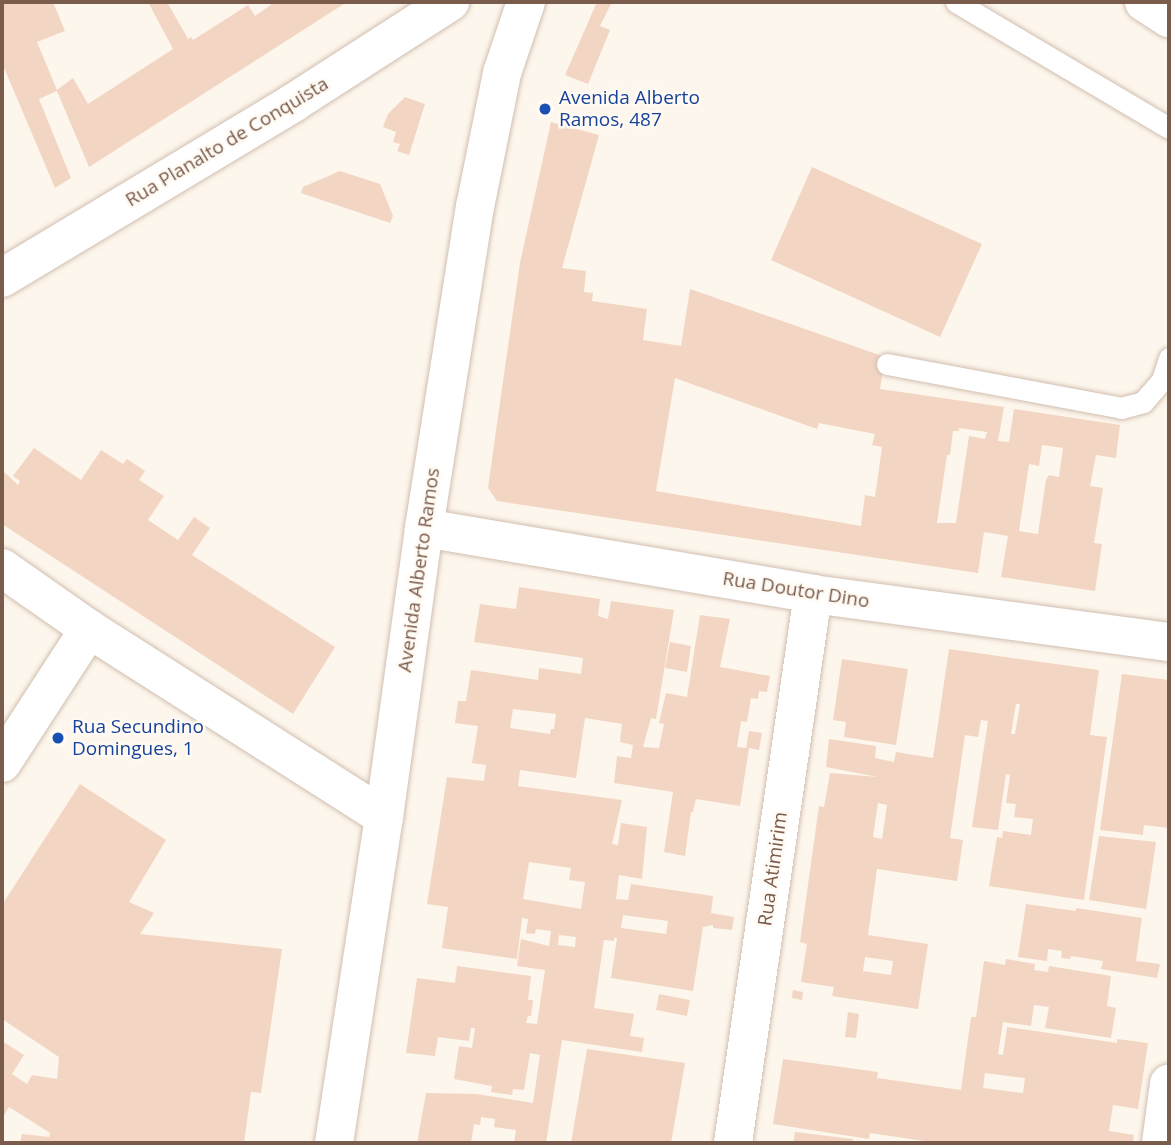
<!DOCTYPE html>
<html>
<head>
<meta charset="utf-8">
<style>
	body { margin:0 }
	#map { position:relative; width:1171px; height:1145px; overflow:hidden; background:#fdf6ec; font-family:"Open Sans",sans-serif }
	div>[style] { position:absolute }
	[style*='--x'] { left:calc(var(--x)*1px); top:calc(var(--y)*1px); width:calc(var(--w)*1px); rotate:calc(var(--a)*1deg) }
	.building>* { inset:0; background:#f3d5c3 }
	.roads { filter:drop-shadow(0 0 2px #d1beb0) drop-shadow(0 0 2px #d1beb0) }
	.service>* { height:21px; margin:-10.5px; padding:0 10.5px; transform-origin:10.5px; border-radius:10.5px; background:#fff }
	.minor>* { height:38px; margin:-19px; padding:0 19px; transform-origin:19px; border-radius:19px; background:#fff }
	.secondary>* { height:38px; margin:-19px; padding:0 19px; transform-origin:19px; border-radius:19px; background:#fff }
	.dots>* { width:19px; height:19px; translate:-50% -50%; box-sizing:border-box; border:4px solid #fffaf3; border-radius:50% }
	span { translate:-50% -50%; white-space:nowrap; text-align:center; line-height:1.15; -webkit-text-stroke:5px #fffaf3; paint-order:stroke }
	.transit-label { font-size:19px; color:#164399 }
	.left { translate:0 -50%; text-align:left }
	.street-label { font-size:19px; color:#7a5c4d }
	.frame { position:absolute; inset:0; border:4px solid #7a5c4d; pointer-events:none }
</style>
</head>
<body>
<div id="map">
	<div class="building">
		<div style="clip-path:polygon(2px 2px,53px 2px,65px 31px,37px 42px,57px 90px,73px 78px,88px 104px,173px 49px,148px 2px,167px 2px,188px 39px,191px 37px,193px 40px,248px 5px,255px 16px,275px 2px,347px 2px,89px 167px,57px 91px,39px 99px,71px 178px,55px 188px,2px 63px)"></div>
		<div style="clip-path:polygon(597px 2px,612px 2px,600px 26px,610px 30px,588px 84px,565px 75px)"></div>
		<div style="clip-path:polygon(405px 97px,425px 104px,409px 155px,397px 151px,400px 144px,393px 142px,396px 132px,383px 127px,388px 114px)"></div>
		<div style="clip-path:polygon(evenodd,551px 122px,599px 135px,562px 268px,586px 271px,584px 292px,593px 293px,592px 301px,647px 309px,643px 340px,681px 346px,690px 289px,885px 357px,880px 389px,1004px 407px,998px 441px,1009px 442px,1014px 409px,1120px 425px,1116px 458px,1096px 455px,1090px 486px,1103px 488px,1094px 543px,1102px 544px,1095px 591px,1001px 577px,1008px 536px,984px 532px,978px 573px,497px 501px,488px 488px,503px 381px,520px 263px,551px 122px,675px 378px,817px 429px,819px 423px,875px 434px,872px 445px,882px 447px,875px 497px,865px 495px,861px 526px,656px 491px,675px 378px,551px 122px,959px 428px,987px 432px,985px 439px,969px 436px,956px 523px,937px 523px,947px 455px,950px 455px,953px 431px,959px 431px,959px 428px,551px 122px,1042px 445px,1063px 448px,1059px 477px,1049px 475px,1046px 480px,1038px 534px,1019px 531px,1029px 464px,1039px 466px,1042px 445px)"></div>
		<div style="clip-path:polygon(812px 167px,982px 244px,940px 337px,771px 260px)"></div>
		<div style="clip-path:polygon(340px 171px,380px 184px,393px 216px,390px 223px,301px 193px,303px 187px)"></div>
		<div style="clip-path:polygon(34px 448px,81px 480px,101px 450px,123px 464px,127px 459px,145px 471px,139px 480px,164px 496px,148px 520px,178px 540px,194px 517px,210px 528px,192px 555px,335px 647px,293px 714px,2px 524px,2px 470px,18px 485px,20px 481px,13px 476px)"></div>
		<div style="clip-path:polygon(evenodd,519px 587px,600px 599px,598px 616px,608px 619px,611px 601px,674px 610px,656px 719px,651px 718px,643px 747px,659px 748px,664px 724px,659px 723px,666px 693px,687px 697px,700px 615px,730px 619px,720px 667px,770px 676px,767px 692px,759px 691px,758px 699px,751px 698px,747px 722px,741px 721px,737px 747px,746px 748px,749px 731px,762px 733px,759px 750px,749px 748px,740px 806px,696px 799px,693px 812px,691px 812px,685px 856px,664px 852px,673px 792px,614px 783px,617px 756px,631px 758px,633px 745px,620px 742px,622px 724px,585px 718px,576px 778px,520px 770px,518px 786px,622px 800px,612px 844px,618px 845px,621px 823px,647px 827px,642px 879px,619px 875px,616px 899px,628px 900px,631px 884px,713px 896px,711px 913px,734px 917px,732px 930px,713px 928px,713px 925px,703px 927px,693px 991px,611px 978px,617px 938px,614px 938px,614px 941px,604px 940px,594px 1008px,634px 1014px,630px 1036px,644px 1038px,642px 1052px,562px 1040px,546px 1143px,514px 1143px,516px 1130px,494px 1127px,495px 1119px,481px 1117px,480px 1125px,474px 1124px,471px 1143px,417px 1143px,426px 1093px,476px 1094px,533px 1103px,540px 1055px,530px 1053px,524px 1090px,513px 1089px,512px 1095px,491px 1092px,492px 1086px,454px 1079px,459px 1046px,472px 1048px,475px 1028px,471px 1028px,469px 1041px,438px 1037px,435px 1056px,406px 1053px,417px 978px,455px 983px,457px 966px,531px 976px,528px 1000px,533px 1000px,531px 1016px,528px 1016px,526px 1023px,537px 1024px,545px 970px,517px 966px,521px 939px,549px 946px,551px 931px,536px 929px,535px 934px,526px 933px,528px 919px,522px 918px,517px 959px,442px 948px,448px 907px,427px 904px,447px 777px,484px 781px,486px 765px,472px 763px,478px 726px,455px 723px,458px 701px,466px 701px,471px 670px,538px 680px,539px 668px,581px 674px,583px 658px,474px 642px,480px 604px,516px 609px,519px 587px,513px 709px,556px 714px,554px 729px,551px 729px,550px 734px,510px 728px,513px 709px,519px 587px,529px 862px,571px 868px,569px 880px,585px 882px,581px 909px,523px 899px,529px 862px,519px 587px,623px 915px,668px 921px,666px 934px,621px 928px,623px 915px,519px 587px,559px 935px,576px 937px,575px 947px,558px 945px,559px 935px)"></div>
		<div style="clip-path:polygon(670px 642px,691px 646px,687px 672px,665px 668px)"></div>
		<div style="clip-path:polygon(evenodd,949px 649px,1099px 670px,1090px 735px,1107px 737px,1084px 900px,989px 886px,997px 837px,1002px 838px,1003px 831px,1031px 835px,1033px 819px,1014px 817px,1016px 804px,1006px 803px,1010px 775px,1006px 774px,998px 830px,972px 827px,988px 721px,981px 720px,978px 737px,965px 735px,950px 838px,963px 840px,957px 881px,877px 869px,868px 935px,928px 944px,918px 1009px,832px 996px,834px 987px,801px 982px,807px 944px,800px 942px,819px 806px,824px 807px,830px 773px,878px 777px,826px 767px,829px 739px,876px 746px,875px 758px,894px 762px,896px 752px,933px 758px,949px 649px,1016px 704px,1020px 704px,1015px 734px,1011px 734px,1016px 704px,949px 649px,878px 803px,887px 805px,882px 839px,873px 837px,878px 803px,949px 649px,865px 957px,893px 961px,891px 975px,863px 971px,865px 957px)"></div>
		<div style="clip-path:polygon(842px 659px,908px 669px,896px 745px,844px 737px,846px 722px,833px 720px)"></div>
		<div style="clip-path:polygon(1122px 674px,1169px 680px,1169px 828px,1144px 825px,1143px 835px,1100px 830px)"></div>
		<div style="clip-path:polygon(80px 784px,166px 840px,129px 902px,154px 913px,140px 934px,282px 949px,261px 1093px,251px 1092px,244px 1143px,20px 1143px,22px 1134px,49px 1137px,50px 1133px,9px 1107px,2px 1119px,2px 1041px,24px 1055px,12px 1074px,27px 1084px,32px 1075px,57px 1079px,59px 1057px,2px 1019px,2px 905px)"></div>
		<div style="clip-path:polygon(1099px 836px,1156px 842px,1146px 909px,1089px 900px)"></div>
		<div style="clip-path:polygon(1026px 904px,1076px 911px,1076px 908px,1142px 918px,1136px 961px,1160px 964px,1157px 978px,1101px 969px,1103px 961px,1071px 956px,1070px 959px,1061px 958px,1062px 951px,1048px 949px,1047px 961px,1018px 957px)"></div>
		<div style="clip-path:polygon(evenodd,1006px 959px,1035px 964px,1034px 970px,1048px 972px,1049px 966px,1111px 976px,1107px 1006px,1116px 1008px,1111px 1038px,1045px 1028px,1049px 1007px,1034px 1005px,1031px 1026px,1003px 1022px,998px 1054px,1003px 1055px,1007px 1027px,1117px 1043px,1117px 1039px,1148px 1043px,1138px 1109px,1113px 1105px,1109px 1131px,1134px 1135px,1133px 1143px,938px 1143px,870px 1133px,869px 1139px,773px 1124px,783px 1059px,878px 1072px,877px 1078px,961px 1090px,971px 1017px,976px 1017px,984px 961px,1005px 965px,1006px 959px,985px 1073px,1025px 1078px,1023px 1093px,983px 1088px,985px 1073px)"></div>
		<div style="clip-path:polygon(793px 990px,803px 992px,802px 1000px,792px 998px)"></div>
		<div style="clip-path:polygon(659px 994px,690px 1000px,687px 1016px,656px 1010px)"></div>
		<div style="clip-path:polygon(848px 1012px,859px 1014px,856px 1038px,845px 1037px)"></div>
		<div style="clip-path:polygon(587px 1049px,685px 1063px,671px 1143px,571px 1143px)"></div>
		<div style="clip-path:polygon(795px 1132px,853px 1139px,852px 1143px,793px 1143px)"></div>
	</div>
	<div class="roads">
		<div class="service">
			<div style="--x:956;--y:2;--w:247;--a:30.6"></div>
			<div style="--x:887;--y:364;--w:238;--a:10.6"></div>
			<div style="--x:1121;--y:408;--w:23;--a:-15"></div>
			<div style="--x:1143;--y:402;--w:29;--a:-49"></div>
			<div style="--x:1162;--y:380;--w:23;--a:-72"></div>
		</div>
		<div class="minor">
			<div style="--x:1144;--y:2;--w:30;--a:33"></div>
			<div style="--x:2;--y:278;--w:340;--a:-31"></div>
			<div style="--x:293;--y:103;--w:187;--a:-32.8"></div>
			<div style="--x:424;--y:528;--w:395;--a:9.6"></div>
			<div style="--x:813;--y:594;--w:359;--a:7.7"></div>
			<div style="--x:2;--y:568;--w:106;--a:35"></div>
			<div style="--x:89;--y:629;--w:350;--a:32.5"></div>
			<div style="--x:2;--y:763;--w:160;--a:-57"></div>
			<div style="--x:733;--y:1143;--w:555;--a:-81.71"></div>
			<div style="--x:1161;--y:1143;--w:60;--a:-82.3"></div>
		</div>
		<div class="secondary">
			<div style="--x:334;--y:1143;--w:330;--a:-81.3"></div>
			<div style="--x:384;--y:817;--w:292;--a:-82.1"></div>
			<div style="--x:424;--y:528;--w:325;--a:-81"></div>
			<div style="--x:475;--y:207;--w:137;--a:-78.6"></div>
			<div style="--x:502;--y:73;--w:75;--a:-71.3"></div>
		</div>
	</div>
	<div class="dots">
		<div style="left:545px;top:109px;background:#1a4fb4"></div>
		<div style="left:58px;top:738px;background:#1a4fb4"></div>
	</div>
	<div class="transit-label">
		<span class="left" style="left:559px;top:109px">Avenida Alberto<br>Ramos, 487</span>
		<span class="left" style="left:72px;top:738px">Rua Secundino<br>Domingues, 1</span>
	</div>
	<div class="street-label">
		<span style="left:227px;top:142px;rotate:-31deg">Rua Planalto de Conquista</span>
		<span style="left:419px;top:570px;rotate:-82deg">Avenida Alberto Ramos</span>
		<span style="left:796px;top:590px;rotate:9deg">Rua Doutor Dino</span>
		<span style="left:773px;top:869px;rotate:-82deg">Rua Atimirim</span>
	</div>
	<div class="frame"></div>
</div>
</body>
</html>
